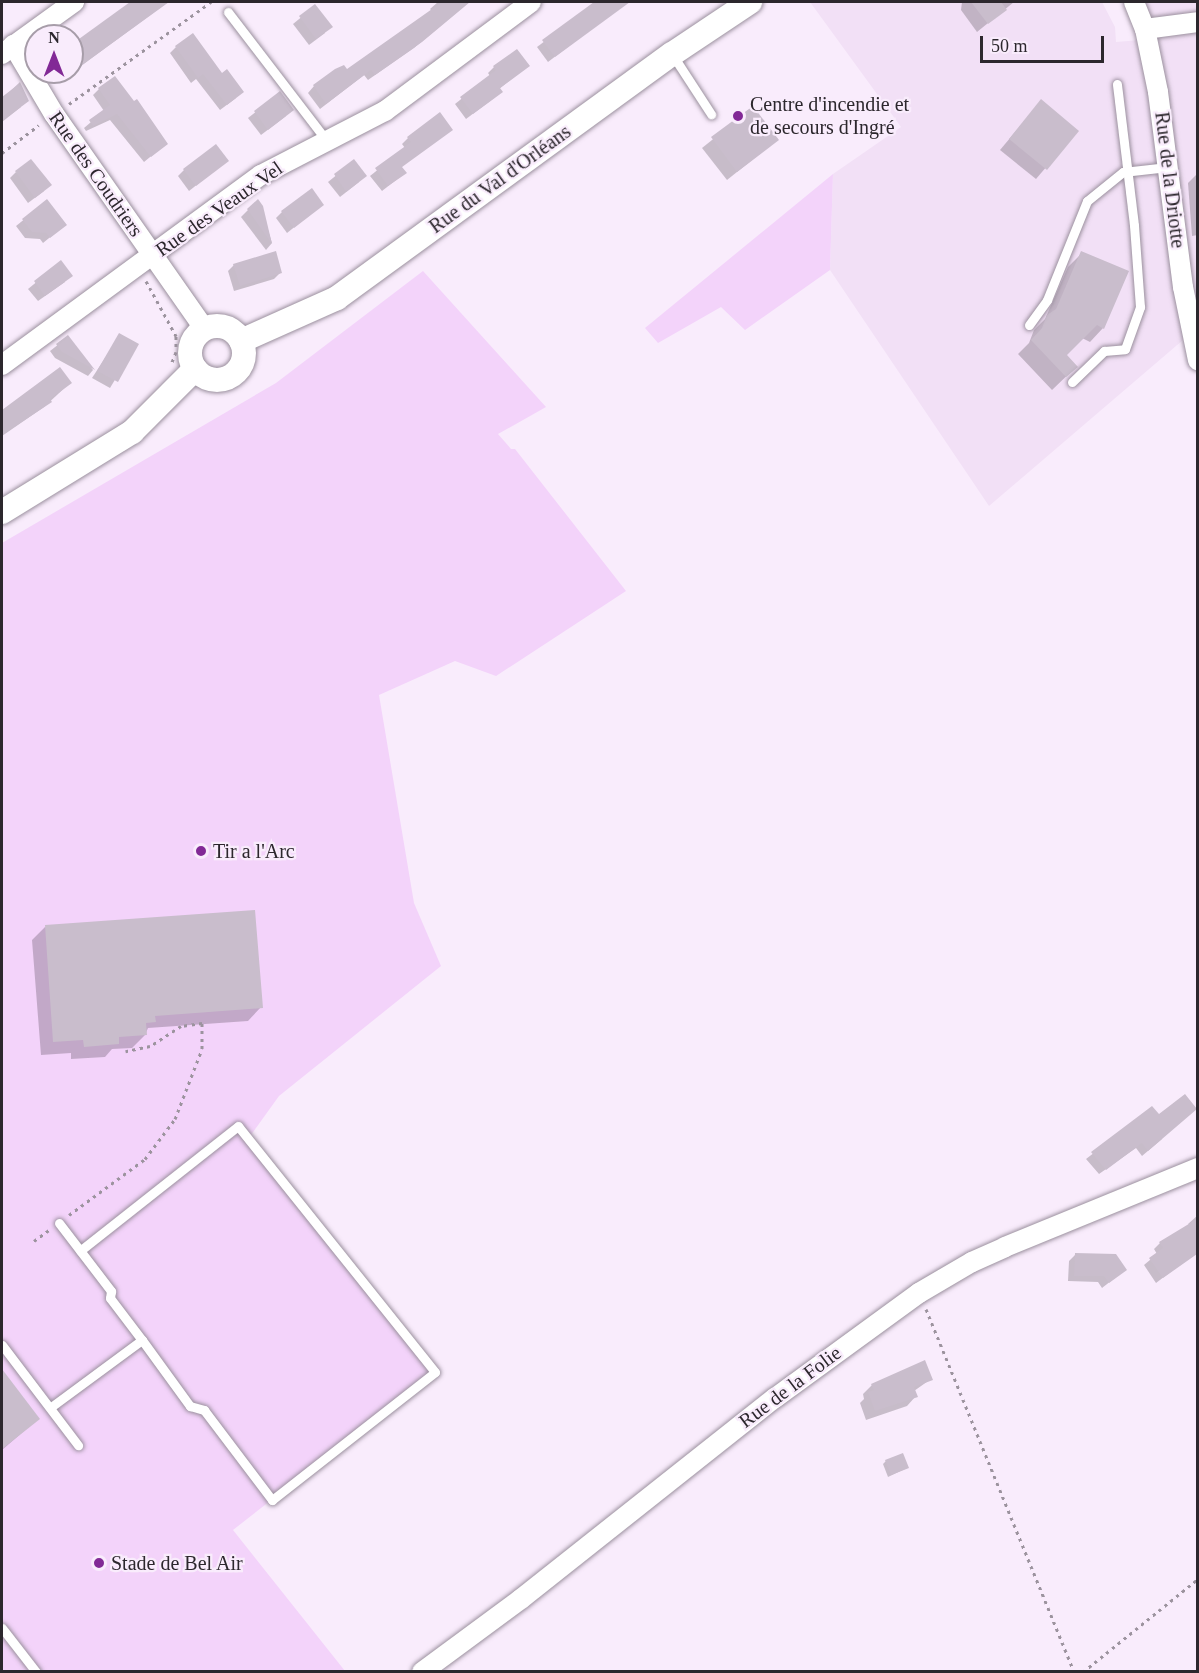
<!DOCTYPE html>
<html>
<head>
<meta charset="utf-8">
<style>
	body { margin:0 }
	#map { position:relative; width:1199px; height:1673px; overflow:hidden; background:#f9ecfc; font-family:"Times New Roman",serif }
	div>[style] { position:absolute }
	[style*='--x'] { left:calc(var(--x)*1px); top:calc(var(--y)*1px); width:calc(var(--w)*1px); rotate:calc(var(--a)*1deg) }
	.built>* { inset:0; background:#f2e0f6 }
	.green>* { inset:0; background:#f3d3fa }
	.shadow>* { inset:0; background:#0003 }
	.building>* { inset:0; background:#c9bdcc }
	.path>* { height:3px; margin-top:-1.5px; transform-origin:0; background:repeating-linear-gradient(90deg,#9c939e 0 3px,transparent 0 7.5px) }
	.roads { filter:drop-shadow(0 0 2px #9b909e) drop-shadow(0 0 2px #9b909e) }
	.service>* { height:9px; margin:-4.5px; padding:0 4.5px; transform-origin:4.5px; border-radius:4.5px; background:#fff }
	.minor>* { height:20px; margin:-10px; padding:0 10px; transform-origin:10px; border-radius:10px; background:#fff }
	.tertiary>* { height:24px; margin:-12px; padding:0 12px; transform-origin:12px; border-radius:12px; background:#fff }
	.tertiary>.ring { margin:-12px; padding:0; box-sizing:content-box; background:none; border:24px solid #fff; border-radius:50% }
	.dots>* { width:16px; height:16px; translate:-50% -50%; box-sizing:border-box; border:3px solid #f9ecfc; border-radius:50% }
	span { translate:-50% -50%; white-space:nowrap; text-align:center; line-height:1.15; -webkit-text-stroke:4.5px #f9ecfc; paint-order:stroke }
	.poi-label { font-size:20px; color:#2c272d }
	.left { translate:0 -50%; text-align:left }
	.street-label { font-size:20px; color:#2c272d }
	.frame { position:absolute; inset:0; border:3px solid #2c272d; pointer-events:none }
	.north { position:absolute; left:24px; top:24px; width:60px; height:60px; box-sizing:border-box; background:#f9ecfc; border:2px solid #a79da9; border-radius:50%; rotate:0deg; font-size:16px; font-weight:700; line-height:24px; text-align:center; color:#2c272d }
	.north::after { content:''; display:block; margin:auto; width:21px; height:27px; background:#822996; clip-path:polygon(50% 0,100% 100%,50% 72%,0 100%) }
	.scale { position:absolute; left:980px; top:36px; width:124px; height:27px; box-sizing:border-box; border:3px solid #2c272d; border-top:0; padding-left:8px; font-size:18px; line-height:21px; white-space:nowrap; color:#2c272d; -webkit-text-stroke:4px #f9ecfc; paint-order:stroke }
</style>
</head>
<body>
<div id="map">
	<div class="built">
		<div style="clip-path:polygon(810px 2px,1102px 2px,1115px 27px,1116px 42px,1152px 39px,1141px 2px,1197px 2px,1197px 328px,989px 506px,830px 270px,833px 174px,901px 127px)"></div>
	</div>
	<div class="green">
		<div style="clip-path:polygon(833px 174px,830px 270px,745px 330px,721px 307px,658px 343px,645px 328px)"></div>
		<div style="clip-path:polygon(423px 271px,546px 407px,498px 434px,511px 449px,515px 449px,626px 591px,496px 676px,455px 661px,379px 695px,414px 903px,441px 966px,279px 1096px,248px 1139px,435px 1372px,233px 1530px,345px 1671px,2px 1671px,2px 543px,276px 383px)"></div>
	</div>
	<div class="shadow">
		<div style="clip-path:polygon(133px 2px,168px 2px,58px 83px,50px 72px,72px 72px,72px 46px)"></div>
		<div style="clip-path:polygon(438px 2px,469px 2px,414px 48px,368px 80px,364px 75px,320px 109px,308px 93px,314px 86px,347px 71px,432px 11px,430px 9px)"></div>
		<div style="clip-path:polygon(597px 2px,614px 2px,619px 8px,548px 62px,537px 47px)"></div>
		<div style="clip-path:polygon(962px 2px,1014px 2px,977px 32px,961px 10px)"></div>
		<div style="clip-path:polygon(315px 6px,325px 33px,309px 45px,293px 24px)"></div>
		<div style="clip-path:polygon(176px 47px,236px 98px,220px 110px,196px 79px,191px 83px,170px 53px)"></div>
		<div style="clip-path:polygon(528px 66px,499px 89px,494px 98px,466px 119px,455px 104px,490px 76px,488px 73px,494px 67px)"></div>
		<div style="clip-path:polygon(19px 84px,21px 107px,2px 122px,2px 97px)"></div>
		<div style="clip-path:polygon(99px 89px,166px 144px,144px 162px,110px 120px,86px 131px,84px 128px,104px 111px,93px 95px)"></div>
		<div style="clip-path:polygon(280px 93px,286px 116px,261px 135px,248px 118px)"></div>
		<div style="clip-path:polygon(1041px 101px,1077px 131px,1036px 179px,1000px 150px)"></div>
		<div style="clip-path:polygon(752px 108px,777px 140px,727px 180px,702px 148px)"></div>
		<div style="clip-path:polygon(440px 115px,401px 168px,405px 173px,382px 191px,370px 176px,405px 148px,402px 144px,408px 138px)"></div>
		<div style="clip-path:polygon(227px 161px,189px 191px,178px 176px,184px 170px)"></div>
		<div style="clip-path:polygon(354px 161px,359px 182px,340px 197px,328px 182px)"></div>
		<div style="clip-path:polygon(16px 172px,44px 191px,28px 203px,10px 178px)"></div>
		<div style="clip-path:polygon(1198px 173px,1198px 235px,1192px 236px,1188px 183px)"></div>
		<div style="clip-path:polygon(47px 201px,65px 225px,43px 243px,40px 239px,25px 238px,16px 226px)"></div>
		<div style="clip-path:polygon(257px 201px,261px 207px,272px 243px,266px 250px,241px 217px)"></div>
		<div style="clip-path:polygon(322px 205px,287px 233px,276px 218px,282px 212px)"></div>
		<div style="clip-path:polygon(1082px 253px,1103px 328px,1090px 342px,1082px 338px,1065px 355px,1076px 367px,1052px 390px,1018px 354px,1029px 343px,1034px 330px,1045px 319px,1068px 267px)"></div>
		<div style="clip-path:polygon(61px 262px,65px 282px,38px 301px,28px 289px)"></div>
		<div style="clip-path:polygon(234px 265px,281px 272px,274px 279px,234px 291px,228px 271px)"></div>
		<div style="clip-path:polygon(120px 335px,136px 345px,110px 388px,92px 378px)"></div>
		<div style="clip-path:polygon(68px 337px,93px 370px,88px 376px,55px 358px,50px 351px)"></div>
		<div style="clip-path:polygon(60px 369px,70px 383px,44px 407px,2px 436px,2px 412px)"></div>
		<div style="clip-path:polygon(45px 927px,261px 1007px,248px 1021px,148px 1028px,145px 1035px,132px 1048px,112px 1049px,105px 1057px,71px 1059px,71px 1053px,41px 1055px,32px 940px)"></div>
		<div style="clip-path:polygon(1152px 1108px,1162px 1139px,1142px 1156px,1136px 1148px,1099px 1174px,1086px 1159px)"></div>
		<div style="clip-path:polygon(1198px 1215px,1198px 1238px,1183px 1248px,1189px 1258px,1156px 1283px,1144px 1265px,1157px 1254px,1154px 1249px,1160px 1243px,1190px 1226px,1188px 1224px)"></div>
		<div style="clip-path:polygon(1075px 1255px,1125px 1270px,1102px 1288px,1098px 1282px,1068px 1281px,1069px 1261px)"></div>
		<div style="clip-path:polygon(2px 1371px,38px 1419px,2px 1450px)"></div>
		<div style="clip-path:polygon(931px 1379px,914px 1391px,916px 1396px,907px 1406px,866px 1420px,860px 1403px,864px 1399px,863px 1394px,872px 1385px)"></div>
		<div style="clip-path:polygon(886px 1461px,907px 1468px,888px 1477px,883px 1464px)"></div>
	</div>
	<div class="building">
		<div style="clip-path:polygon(130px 2px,169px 2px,72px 72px,72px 44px)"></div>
		<div style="clip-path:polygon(442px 2px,470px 2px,422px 42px,375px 75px,371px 70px,326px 104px,313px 85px,335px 69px,344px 65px,347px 69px)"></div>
		<div style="clip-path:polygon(594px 2px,630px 2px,555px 57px,542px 40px)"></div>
		<div style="clip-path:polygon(971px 2px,1001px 2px,1007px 10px,988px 24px)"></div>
		<div style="clip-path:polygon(315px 4px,333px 27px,316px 39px,299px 16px)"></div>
		<div style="clip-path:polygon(193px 33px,222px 73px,227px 69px,244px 92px,227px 105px,203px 74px,198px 78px,175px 46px)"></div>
		<div style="clip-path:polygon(517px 49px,530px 66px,500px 88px,503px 92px,473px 114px,460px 97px,496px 70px,493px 66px)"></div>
		<div style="clip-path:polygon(115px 76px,134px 101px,137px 99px,168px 144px,151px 157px,117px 114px,93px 126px,89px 120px,110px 105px,98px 88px)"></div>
		<div style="clip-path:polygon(20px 82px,29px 101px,2px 121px,2px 99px)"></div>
		<div style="clip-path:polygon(280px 91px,294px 110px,268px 130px,254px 111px)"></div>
		<div style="clip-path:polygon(1041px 99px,1079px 131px,1047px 170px,1009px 139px)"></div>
		<div style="clip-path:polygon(753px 106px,779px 140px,737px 172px,711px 137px)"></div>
		<div style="clip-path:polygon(440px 112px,453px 130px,402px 167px,407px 173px,388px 186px,375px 168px,411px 142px,407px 137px)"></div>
		<div style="clip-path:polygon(216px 144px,229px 161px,196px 186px,183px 169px)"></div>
		<div style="clip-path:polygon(31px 159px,52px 185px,35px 198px,15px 171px)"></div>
		<div style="clip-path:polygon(354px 159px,367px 176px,346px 192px,334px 174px)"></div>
		<div style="clip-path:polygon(312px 188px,324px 205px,294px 228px,281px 211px)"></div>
		<div style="clip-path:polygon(47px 199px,67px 225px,50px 238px,46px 233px,32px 232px,22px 219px)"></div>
		<div style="clip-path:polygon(258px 199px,263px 206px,272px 244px,247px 209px)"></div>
		<div style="clip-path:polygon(276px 251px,282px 273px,240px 286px,233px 264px)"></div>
		<div style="clip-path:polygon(1081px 251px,1129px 271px,1104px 329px,1097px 325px,1067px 355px,1078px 367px,1066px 377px,1031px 340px,1042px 328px,1047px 315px,1056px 309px)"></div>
		<div style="clip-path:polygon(61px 260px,73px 276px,45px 296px,34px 281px)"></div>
		<div style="clip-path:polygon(119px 333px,139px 344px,118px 382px,97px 371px)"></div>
		<div style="clip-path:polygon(68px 335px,95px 370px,62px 352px,56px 344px)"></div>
		<div style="clip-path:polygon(60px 367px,72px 383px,50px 399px,52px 402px,2px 435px,2px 410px)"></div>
		<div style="clip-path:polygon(255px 910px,263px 1008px,155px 1016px,156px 1022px,146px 1023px,147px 1035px,119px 1037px,119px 1044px,84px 1047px,83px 1040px,53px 1042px,45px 925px)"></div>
		<div style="clip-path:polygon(1185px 1094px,1197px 1109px,1148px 1151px,1142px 1143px,1106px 1170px,1091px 1152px,1152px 1106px,1159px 1114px)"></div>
		<div style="clip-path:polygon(1197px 1219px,1197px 1254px,1163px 1278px,1149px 1258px,1163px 1248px,1159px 1242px)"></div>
		<div style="clip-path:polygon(1075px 1253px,1116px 1254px,1127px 1270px,1109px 1283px,1104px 1276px,1074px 1276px)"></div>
		<div style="clip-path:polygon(925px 1360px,933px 1380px,914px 1387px,918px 1397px,875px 1411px,868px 1392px,874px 1390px,871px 1384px)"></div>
		<div style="clip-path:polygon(2px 1369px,40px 1419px,2px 1449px)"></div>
		<div style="clip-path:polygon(903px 1453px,909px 1468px,891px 1475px,885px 1460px)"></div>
	</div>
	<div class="path">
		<div style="--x:69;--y:104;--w:175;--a:-35.7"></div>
		<div style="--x:2;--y:153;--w:46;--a:-37.1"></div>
		<div style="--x:146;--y:281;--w:63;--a:61.4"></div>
		<div style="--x:176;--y:336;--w:16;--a:90"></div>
		<div style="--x:176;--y:352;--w:11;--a:112"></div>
		<div style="--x:69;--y:1215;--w:94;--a:-36.4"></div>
		<div style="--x:145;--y:1159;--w:50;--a:-53.1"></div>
		<div style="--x:175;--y:1119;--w:75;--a:-68.9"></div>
		<div style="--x:202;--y:1049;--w:26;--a:-90"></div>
		<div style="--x:202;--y:1023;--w:21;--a:172"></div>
		<div style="--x:181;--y:1026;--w:37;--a:147"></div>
		<div style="--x:150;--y:1046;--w:25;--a:168"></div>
		<div style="--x:34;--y:1241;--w:19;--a:-36"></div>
		<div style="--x:926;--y:1309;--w:392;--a:67.8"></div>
		<div style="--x:1083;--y:1672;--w:148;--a:-39"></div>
	</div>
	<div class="roads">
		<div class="service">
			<div style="--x:228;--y:12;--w:163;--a:52.5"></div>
			<div style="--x:672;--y:54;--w:72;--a:57"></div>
			<div style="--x:1029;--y:325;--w:31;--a:-54"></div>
			<div style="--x:1047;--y:300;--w:107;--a:-68"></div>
			<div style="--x:1087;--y:201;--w:46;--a:-38.9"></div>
			<div style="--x:1123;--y:172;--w:45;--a:-6.3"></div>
			<div style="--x:1072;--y:382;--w:45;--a:-44.1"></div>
			<div style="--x:1104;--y:351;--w:21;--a:-5"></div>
			<div style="--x:1125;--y:349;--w:45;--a:-70.3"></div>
			<div style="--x:1140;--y:307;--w:82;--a:-94.2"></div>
			<div style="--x:1134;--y:225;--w:142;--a:-96.9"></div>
			<div style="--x:59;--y:1223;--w:86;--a:52.6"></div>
			<div style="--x:111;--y:1291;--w:7;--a:98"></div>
			<div style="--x:110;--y:1298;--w:53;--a:52.7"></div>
			<div style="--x:2;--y:1345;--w:126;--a:52.8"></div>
			<div style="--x:51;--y:1407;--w:113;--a:-36.4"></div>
			<div style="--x:142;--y:1340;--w:82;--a:54"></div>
			<div style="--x:190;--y:1406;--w:15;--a:16"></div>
			<div style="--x:204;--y:1410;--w:113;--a:52.9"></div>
			<div style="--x:272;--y:1500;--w:207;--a:-38.1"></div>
			<div style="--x:435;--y:1372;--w:315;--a:-128.7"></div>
			<div style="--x:238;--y:1126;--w:201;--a:141.7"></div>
			<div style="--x:2;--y:1628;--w:56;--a:52.3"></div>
		</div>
		<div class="minor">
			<div style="--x:1134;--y:2;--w:29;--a:68"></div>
			<div style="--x:1145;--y:29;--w:64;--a:78.3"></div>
			<div style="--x:1158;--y:92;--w:197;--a:82.7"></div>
			<div style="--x:1183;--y:287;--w:75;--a:78.4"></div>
			<div style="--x:1145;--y:29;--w:53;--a:-7.5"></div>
			<div style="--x:13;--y:45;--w:80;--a:59.3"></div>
			<div style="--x:54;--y:114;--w:261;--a:55"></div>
			<div style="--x:2;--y:54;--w:89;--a:-35.8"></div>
			<div style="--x:2;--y:365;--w:321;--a:-36.3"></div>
			<div style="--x:261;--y:175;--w:140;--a:-27.3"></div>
			<div style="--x:385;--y:111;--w:182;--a:-36.7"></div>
			<div style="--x:422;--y:1672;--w:123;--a:-36.4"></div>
			<div style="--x:521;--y:1599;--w:324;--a:-38.4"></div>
			<div style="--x:775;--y:1398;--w:178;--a:-36.1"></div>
			<div style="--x:919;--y:1293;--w:61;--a:-30.3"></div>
			<div style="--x:972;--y:1262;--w:36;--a:-24"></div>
			<div style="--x:1005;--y:1247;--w:209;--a:-22.3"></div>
		</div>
		<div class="tertiary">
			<div class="ring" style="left:190px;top:326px;width:30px;height:30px"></div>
			<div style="--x:241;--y:341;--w:105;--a:-24.1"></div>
			<div style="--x:337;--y:298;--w:414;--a:-36.1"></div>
			<div style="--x:672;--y:54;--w:94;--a:-33.7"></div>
			<div style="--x:2;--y:512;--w:153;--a:-31.6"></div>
			<div style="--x:132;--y:432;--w:89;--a:-45"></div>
		</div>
	</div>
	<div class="dots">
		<div style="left:738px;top:116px;background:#822996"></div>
		<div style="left:201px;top:851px;background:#822996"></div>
		<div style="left:99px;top:1563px;background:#822996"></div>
	</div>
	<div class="poi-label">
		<span class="left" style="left:750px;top:116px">Centre d'incendie et<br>de secours d'Ingré</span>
		<span class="left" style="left:213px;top:851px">Tir a l'Arc</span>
		<span class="left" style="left:111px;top:1563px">Stade de Bel Air</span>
	</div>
	<div class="street-label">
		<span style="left:96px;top:174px;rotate:55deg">Rue des Coudriers</span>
		<span style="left:500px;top:179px;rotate:-36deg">Rue du Val d'Orléans</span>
		<span style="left:1170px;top:180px;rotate:83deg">Rue de la Driotte</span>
		<span style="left:219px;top:209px;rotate:-35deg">Rue des Veaux Vel</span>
		<span style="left:790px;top:1387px;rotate:-37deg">Rue de la Folie</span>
	</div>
	<div class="frame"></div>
	<div class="north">N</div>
	<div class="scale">50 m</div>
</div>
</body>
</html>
